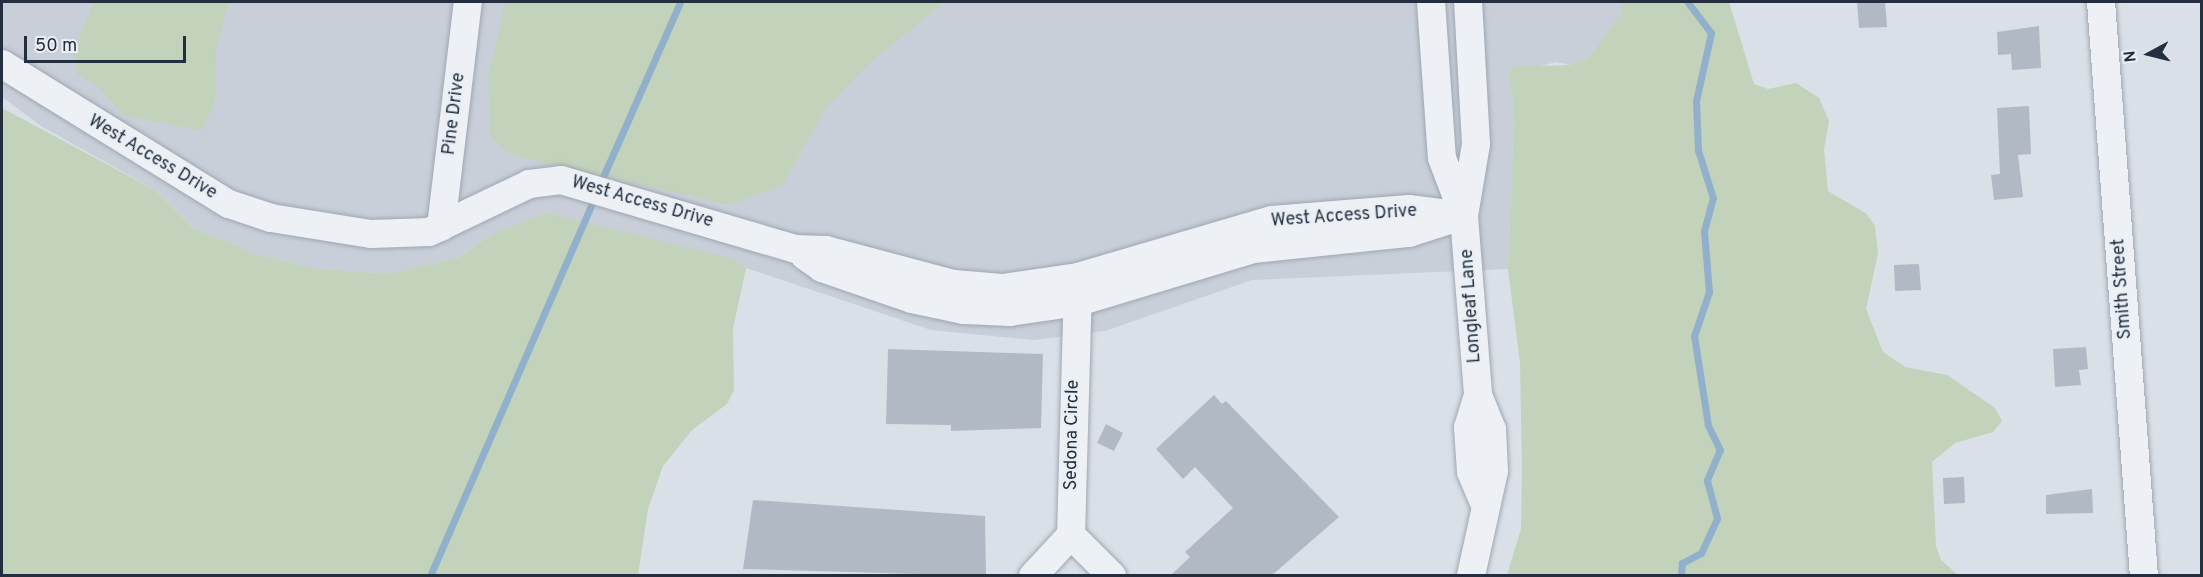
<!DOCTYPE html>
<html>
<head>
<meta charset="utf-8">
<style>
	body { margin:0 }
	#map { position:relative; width:2203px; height:577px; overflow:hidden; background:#dae0e7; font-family:Overpass,sans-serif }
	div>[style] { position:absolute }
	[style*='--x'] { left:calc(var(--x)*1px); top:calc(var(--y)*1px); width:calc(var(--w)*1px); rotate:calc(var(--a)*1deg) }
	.built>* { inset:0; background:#c8cfd9 }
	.green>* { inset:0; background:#c2d2bb }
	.stream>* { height:7px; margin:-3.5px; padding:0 3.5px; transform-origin:3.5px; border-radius:3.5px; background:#91b0cb }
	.building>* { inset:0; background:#b1b9c4 }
	.roads { filter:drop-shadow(0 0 2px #9fa7b1) drop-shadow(0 0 2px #9fa7b1) }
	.minor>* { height:28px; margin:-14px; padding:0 14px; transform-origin:14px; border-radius:14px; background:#edf0f5 }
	span { translate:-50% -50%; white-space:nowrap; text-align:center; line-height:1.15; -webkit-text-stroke:4.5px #eaeff5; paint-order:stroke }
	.street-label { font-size:18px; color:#232e3e }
	.frame { position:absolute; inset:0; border:3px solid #232e3e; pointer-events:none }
	.north { position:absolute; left:2119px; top:24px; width:60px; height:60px; -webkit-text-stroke:4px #eaeff5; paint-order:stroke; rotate:263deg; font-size:16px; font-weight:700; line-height:24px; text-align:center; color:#232e3e }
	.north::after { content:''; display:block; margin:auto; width:21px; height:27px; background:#232e3e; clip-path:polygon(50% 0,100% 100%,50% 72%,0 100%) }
	.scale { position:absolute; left:24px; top:36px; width:162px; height:27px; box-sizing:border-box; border:3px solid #232e3e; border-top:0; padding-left:8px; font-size:18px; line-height:21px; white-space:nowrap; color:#232e3e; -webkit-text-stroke:4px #eaeff5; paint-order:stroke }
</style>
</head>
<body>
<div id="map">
	<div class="built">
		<div style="clip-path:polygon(2px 2px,1622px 2px,1623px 12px,1590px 56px,1570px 65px,1556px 62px,1509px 74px,1514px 113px,1508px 269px,1252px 280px,1105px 331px,1034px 340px,931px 330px,746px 268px,734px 259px,662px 244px,494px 233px,459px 257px,389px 274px,313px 268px,256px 254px,193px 228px,155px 190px,41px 126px,2px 97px)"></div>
	</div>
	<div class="green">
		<div style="clip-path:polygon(94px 2px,229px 2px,216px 49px,215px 103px,201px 131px,123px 115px,98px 87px,78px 75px,73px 53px)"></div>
		<div style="clip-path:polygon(505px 2px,944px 2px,865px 67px,824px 111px,783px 185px,730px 205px,515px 156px,502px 148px,491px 137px,488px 77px)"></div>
		<div style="clip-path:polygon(1622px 2px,1729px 2px,1754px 84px,1768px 89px,1796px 83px,1819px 98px,1829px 121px,1824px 149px,1828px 191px,1867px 214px,1875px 226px,1878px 253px,1866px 309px,1883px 352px,1905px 367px,1947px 375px,1995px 408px,2002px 421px,1993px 432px,1955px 443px,1932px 462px,1936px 546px,1941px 560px,1958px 575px,1507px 575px,1521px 529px,1522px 468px,1520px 363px,1508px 269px,1514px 113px,1509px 74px,1512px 67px,1570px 65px,1590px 56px,1622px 12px)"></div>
		<div style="clip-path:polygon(2px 108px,155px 190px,193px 228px,256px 254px,313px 268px,389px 274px,459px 257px,494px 233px,547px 213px,734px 259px,746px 268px,733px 329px,734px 390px,727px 404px,692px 430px,663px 466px,648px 509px,638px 575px,2px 575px)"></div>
	</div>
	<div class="stream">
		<div style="--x:599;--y:186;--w:201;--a:-66.2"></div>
		<div style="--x:430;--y:576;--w:414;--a:-66.5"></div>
		<div style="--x:1681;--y:576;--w:13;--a:-86"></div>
		<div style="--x:1682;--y:563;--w:21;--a:-28"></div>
		<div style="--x:1701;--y:553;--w:38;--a:-65"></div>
		<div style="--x:1717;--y:518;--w:39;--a:-105"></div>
		<div style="--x:1707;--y:480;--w:33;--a:-67"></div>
		<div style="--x:1720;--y:450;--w:28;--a:-116"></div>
		<div style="--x:1708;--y:425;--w:90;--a:-98.9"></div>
		<div style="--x:1694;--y:336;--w:46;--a:-71.2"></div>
		<div style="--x:1709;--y:292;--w:61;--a:-94.7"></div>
		<div style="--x:1704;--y:231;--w:34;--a:-75"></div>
		<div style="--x:1713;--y:198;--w:50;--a:-107.4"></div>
		<div style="--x:1698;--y:150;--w:49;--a:-92.3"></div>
		<div style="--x:1696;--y:101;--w:70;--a:-77.6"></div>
		<div style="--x:1711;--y:33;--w:39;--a:-127"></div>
	</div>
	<div class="building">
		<div style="clip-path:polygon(1857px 2px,1885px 2px,1887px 27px,1859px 28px)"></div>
		<div style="clip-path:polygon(2039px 26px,2041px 68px,2012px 70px,2011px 54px,1998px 55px,1997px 32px)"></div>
		<div style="clip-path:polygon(2029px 106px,2031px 154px,2018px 155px,2023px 197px,1994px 200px,1991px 175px,2000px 174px,1997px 108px)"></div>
		<div style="clip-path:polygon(1919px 264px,1921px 290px,1895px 291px,1894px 265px)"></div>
		<div style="clip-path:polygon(2086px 347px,2088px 369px,2079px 370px,2081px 385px,2055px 387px,2053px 349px)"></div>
		<div style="clip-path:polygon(888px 349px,1043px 354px,1041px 428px,951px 431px,951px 425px,886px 424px)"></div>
		<div style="clip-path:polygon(1214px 395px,1222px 404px,1226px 401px,1339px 517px,1271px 576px,1170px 576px,1190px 557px,1185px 552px,1233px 508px,1195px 467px,1183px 479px,1156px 449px)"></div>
		<div style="clip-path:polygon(1106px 424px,1123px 433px,1114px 451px,1097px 443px)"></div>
		<div style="clip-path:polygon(1964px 477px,1965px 503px,1944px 504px,1943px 478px)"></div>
		<div style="clip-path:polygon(2092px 489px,2093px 513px,2046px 514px,2046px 495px)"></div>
		<div style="clip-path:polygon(753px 500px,985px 516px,986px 576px,743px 569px)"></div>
	</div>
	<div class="roads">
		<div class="minor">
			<div style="--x:1431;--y:2;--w:156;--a:86"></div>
			<div style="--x:1442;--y:158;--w:62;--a:69.2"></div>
			<div style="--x:1464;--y:216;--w:180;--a:85.5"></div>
			<div style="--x:1478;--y:395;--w:37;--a:68"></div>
			<div style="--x:1492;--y:429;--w:42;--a:87.3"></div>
			<div style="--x:1494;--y:471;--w:107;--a:102.4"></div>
			<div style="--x:2101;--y:2;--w:576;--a:85.72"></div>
			<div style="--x:2;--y:64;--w:267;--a:31.7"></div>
			<div style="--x:229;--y:204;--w:44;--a:18.4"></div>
			<div style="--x:271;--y:218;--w:101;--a:9.1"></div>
			<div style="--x:371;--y:234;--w:58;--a:-2"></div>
			<div style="--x:429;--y:232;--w:111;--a:-25.6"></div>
			<div style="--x:529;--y:184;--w:32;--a:-7"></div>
			<div style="--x:561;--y:180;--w:244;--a:16.4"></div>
			<div style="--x:795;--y:249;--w:31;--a:2"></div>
			<div style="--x:826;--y:250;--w:132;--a:14.9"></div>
			<div style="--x:954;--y:284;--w:48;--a:4.8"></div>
			<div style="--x:1002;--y:288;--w:77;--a:-8.2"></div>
			<div style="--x:1078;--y:277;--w:202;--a:-16.4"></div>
			<div style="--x:1272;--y:220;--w:137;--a:-4.6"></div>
			<div style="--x:1409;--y:209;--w:55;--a:7.3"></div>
			<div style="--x:1464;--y:216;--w:73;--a:-80.5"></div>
			<div style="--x:1476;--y:144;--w:142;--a:-93.2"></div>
			<div style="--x:441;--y:227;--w:227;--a:-83.2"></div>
			<div style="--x:805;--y:256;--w:21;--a:35"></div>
			<div style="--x:822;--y:268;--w:95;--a:19"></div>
			<div style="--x:912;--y:299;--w:53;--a:11.9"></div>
			<div style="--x:964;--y:310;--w:46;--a:2.5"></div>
			<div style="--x:1010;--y:312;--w:69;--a:-8.4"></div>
			<div style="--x:1078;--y:302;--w:183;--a:-16.8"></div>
			<div style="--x:1253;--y:249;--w:157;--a:-5.9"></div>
			<div style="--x:1409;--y:233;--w:46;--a:-17.7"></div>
			<div style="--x:1078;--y:285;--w:250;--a:91.6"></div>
			<div style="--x:1071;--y:535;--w:58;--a:45"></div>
			<div style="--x:1478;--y:395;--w:34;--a:107"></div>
			<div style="--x:1468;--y:427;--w:45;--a:86.2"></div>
			<div style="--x:1471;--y:472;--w:34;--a:67"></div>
			<div style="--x:1033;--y:576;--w:56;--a:-47.2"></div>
		</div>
	</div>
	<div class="street-label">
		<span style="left:455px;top:114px;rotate:-83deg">Pine Drive</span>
		<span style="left:152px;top:158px;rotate:31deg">West Access Drive</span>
		<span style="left:642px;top:203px;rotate:16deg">West Access Drive</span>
		<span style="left:1344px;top:217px;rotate:-4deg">West Access Drive</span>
		<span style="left:2123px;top:289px;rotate:-94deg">Smith Street</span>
		<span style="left:1472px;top:306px;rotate:-94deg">Longleaf Lane</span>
		<span style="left:1073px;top:435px;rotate:-89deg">Sedona Circle</span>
	</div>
	<div class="frame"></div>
	<div class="north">N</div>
	<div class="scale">50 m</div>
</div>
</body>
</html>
